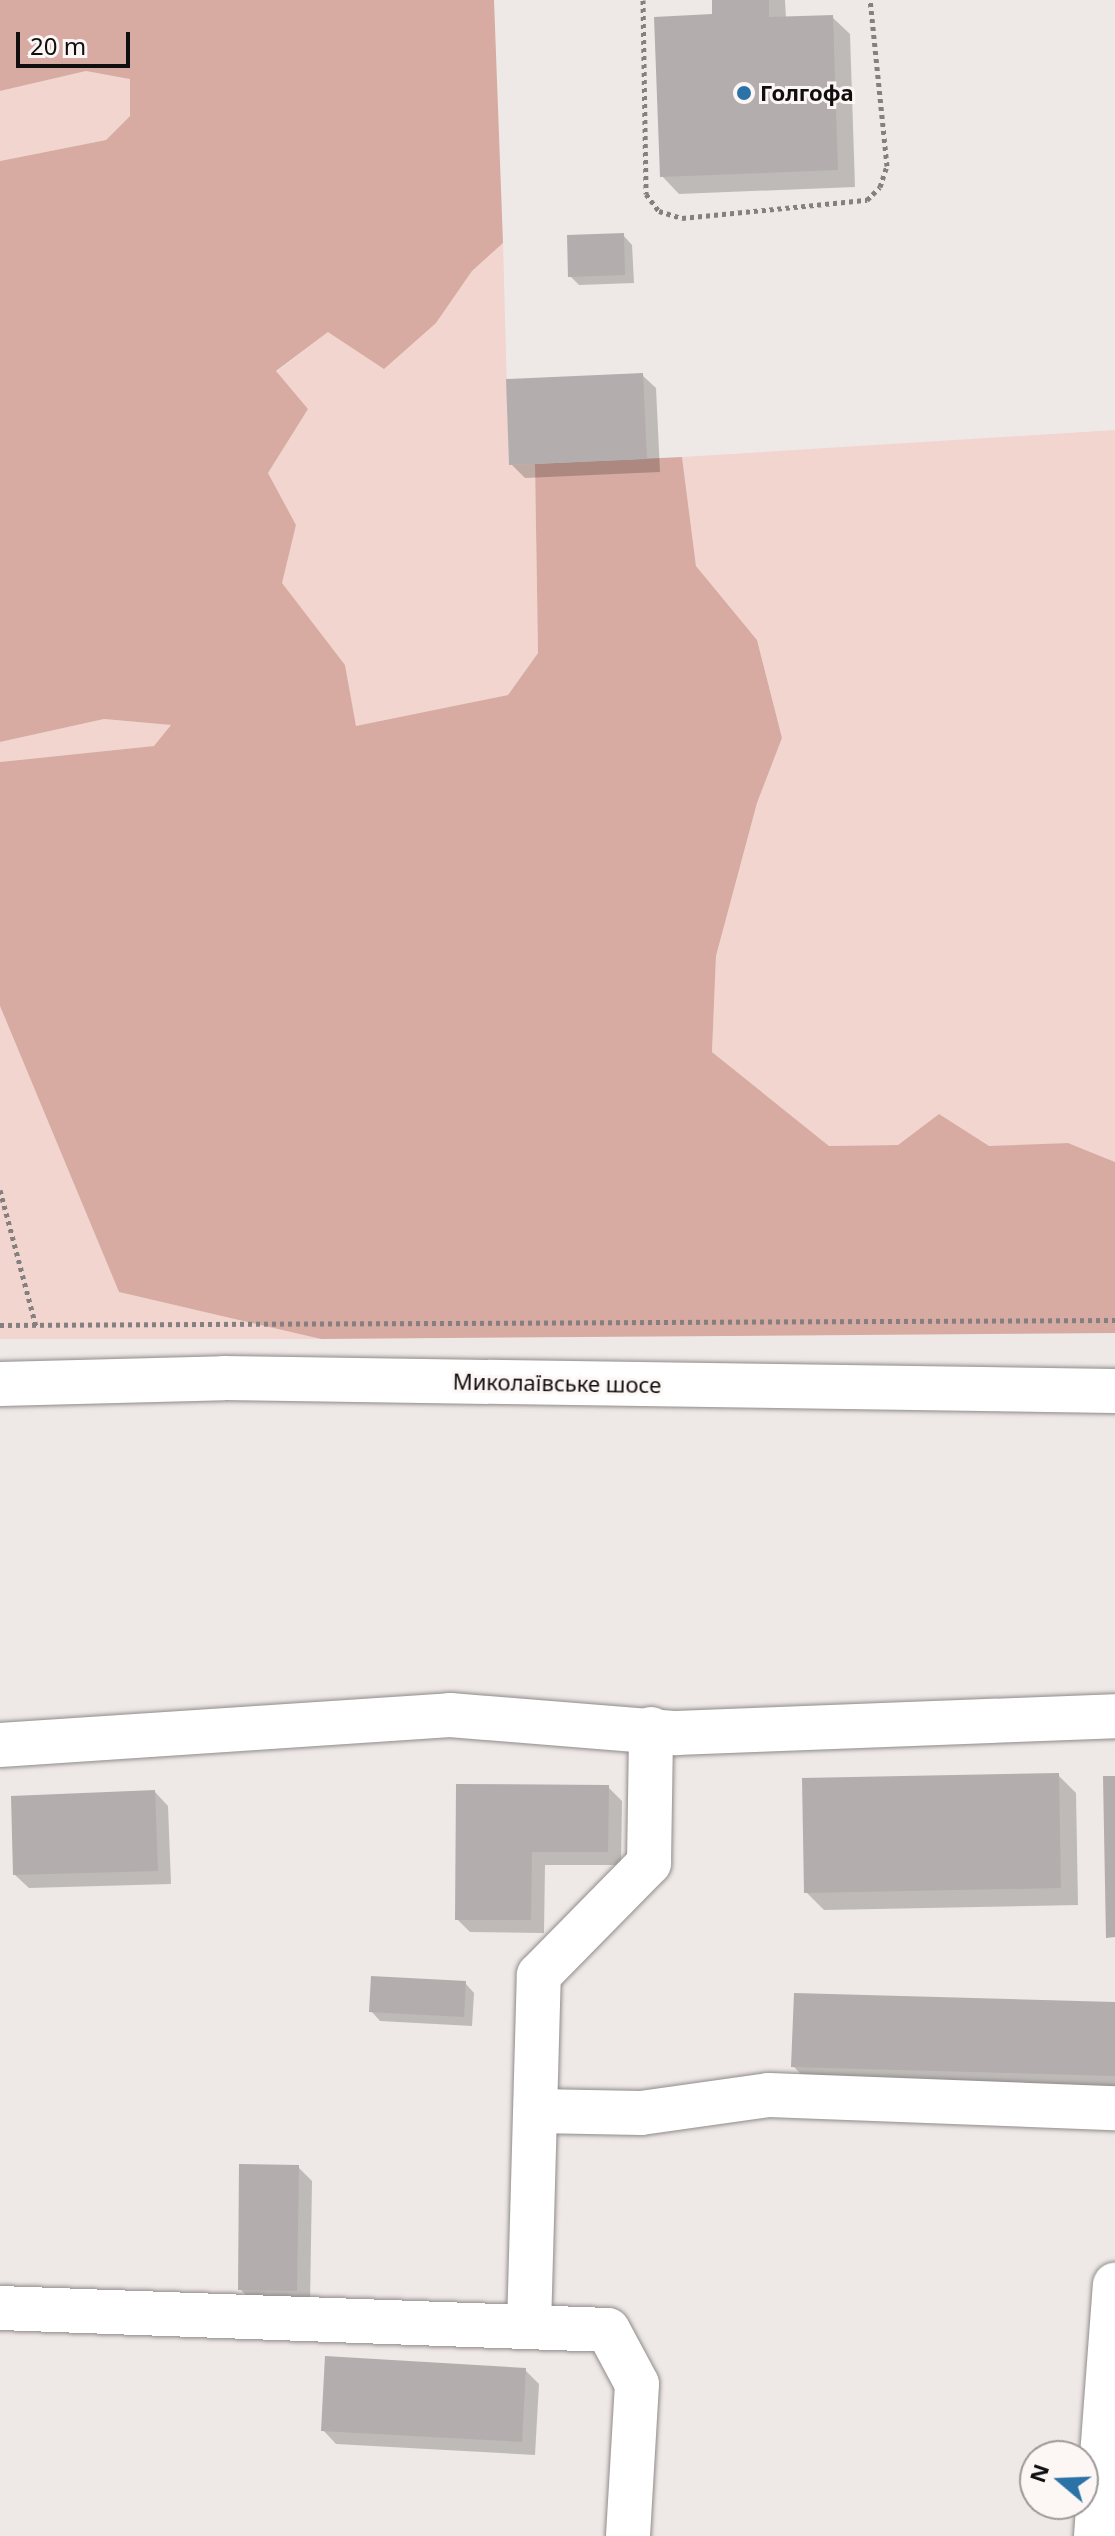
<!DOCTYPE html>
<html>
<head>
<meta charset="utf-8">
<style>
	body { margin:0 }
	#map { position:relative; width:1115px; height:2536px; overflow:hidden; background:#eee9e7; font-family:"Noto Sans",sans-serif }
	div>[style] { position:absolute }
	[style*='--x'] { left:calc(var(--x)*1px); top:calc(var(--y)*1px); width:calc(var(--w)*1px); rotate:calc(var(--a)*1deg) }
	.green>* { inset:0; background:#f1d5ce }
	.forest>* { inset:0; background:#d7aba1 }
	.shadow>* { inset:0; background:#0003 }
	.building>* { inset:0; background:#b3aead }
	.path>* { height:5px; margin-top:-2.5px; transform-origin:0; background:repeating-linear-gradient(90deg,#83807f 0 4px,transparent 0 8px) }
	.roads { filter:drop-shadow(0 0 2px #908b8a) drop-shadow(0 0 2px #908b8a) }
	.minor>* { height:44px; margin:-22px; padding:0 22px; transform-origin:22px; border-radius:22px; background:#fff }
	.major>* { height:44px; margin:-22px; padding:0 22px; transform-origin:22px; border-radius:22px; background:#fff }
	.dots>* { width:22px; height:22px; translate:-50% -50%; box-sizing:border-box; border:4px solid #fcf6f5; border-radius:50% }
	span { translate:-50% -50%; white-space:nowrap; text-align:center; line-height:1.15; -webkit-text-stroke:6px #fcf6f5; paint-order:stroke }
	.poi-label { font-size:22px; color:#100e0e; font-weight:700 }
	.left { translate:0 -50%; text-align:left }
	.street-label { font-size:22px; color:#100e0e }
	.north { position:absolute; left:1019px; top:2440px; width:80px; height:80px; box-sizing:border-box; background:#fcf6f5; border:2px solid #9e9999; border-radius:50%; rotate:289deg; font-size:22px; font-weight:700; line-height:32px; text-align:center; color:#100e0e }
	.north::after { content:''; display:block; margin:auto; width:28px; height:36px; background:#2b73a7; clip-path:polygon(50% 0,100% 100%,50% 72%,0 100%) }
	.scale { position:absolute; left:16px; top:32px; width:114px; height:36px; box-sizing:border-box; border:4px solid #100e0e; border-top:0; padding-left:10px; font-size:24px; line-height:28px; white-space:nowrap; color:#100e0e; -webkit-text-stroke:6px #fcf6f5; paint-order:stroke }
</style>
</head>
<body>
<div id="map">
	<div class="green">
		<div style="clip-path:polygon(86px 71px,130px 78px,130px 116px,106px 140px,0 161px,0 91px)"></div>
		<div style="clip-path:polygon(503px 243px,509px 465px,535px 464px,538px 653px,508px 695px,356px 727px,345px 665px,281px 583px,296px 525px,268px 473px,308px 409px,276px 372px,328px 332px,436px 323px,472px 271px)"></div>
		<div style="clip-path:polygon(1115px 430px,1115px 1162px,1068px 1143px,989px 1147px,939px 1114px,898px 1145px,829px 1146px,712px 1052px,716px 956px,757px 803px,782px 738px,757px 640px,696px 566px,682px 457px)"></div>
		<div style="clip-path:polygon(104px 719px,171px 725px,155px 746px,0 762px,0 742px)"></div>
		<div style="clip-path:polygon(0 1006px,119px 1292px,321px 1339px,0 1339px)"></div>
	</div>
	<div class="forest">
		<div style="clip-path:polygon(0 0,494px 0,503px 243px,472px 271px,436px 323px,384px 369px,328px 332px,276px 371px,308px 409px,268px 473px,296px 525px,282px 583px,345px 665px,356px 726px,508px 695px,538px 653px,535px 464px,682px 457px,696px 566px,757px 640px,782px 738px,757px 803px,716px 956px,712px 1052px,829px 1146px,898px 1145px,939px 1114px,989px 1146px,1068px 1143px,1115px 1162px,1115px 1333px,321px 1339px,119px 1292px,0 1006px,0 762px,154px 746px,171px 725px,104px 719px,0 742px,0 161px,106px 140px,130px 116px,130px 79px,86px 71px,0 91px)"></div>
	</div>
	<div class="shadow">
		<div style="clip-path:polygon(714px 0,785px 0,786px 19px,832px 17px,850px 34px,855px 187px,679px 194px,662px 176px,715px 16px)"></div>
		<div style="clip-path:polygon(623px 235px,632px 245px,634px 283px,579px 285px,570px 276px)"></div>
		<div style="clip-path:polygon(642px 375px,656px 388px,660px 472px,525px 478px,511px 464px)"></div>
		<div style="clip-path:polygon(1058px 1775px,1076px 1793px,1078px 1905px,824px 1910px,806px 1892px)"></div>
		<div style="clip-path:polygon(458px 1786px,608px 1787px,622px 1801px,621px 1865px,545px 1865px,544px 1933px,470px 1932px,457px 1919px)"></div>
		<div style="clip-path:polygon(155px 1792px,168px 1806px,171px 1884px,29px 1888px,15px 1875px)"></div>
		<div style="clip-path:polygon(465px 1983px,474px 1993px,472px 2026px,380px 2021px,371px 2011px)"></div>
		<div style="clip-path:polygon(1115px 2004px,1115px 2092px,811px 2084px,793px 2066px)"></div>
		<div style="clip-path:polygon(298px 2167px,312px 2181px,310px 2304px,254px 2303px,240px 2289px)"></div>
		<div style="clip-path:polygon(525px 2370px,539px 2384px,535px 2455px,336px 2444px,323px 2430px)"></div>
	</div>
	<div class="building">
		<div style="clip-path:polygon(712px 0,769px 0,769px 17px,833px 15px,838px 170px,660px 177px,654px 17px,712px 14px)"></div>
		<div style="clip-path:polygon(624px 233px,625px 275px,568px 277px,567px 235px)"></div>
		<div style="clip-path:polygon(643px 373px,647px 459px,509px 465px,506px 379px)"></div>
		<div style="clip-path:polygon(1059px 1773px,1061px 1888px,804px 1893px,802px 1778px)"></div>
		<div style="clip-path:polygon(1103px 1776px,1115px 1776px,1115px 1937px,1106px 1938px)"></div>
		<div style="clip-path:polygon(456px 1784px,609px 1785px,608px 1852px,532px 1852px,531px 1920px,455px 1920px)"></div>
		<div style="clip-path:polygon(155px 1790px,158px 1871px,13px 1875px,11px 1796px)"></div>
		<div style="clip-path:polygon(371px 1976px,466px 1981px,464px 2017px,369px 2012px)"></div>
		<div style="clip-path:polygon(794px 1993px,1115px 2002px,1115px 2076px,791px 2067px)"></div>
		<div style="clip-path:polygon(239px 2164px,299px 2165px,297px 2291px,238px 2290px)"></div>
		<div style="clip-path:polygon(325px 2356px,526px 2368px,522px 2442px,321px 2431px)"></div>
	</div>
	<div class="path">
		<div style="--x:643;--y:0;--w:194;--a:89.1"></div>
		<div style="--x:646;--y:194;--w:21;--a:53"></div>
		<div style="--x:659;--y:211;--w:24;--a:17"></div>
		<div style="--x:682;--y:218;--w:186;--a:-5.6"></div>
		<div style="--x:867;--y:200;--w:18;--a:-45"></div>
		<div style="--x:880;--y:187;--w:22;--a:-72"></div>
		<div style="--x:887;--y:166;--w:167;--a:-95.8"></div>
		<div style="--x:0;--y:1190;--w:141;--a:75.2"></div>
		<div style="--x:0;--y:1325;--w:1115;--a:-0.26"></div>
	</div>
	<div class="roads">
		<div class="minor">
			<div style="--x:0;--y:1745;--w:451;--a:-3.8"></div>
			<div style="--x:450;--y:1715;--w:227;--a:4.6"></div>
			<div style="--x:676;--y:1733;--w:439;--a:-2.2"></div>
			<div style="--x:536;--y:2111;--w:105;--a:1.1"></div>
			<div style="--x:641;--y:2113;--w:129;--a:-8"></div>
			<div style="--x:769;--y:2095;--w:346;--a:2.2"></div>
			<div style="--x:0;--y:2308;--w:608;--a:2.07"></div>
			<div style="--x:608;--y:2330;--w:61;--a:61.8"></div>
			<div style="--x:637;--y:2384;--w:152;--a:93.4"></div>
			<div style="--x:529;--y:2327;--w:352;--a:-88.4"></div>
			<div style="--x:539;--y:1975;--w:157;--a:-45.5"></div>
			<div style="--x:649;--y:1863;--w:134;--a:-89.1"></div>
			<div style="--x:1096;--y:2536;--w:252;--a:-85.7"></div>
		</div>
		<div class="major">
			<div style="--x:0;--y:1384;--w:224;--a:-1.5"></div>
			<div style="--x:224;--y:1378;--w:891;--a:0.84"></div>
		</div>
	</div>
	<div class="dots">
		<div style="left:744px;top:93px;background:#2b73a7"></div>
	</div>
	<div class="poi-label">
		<span class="left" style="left:760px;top:93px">Голгофа</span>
	</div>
	<div class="street-label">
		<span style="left:557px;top:1383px;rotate:1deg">Миколаївське шосе</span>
	</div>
	<div class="north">N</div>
	<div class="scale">20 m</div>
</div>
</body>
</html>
